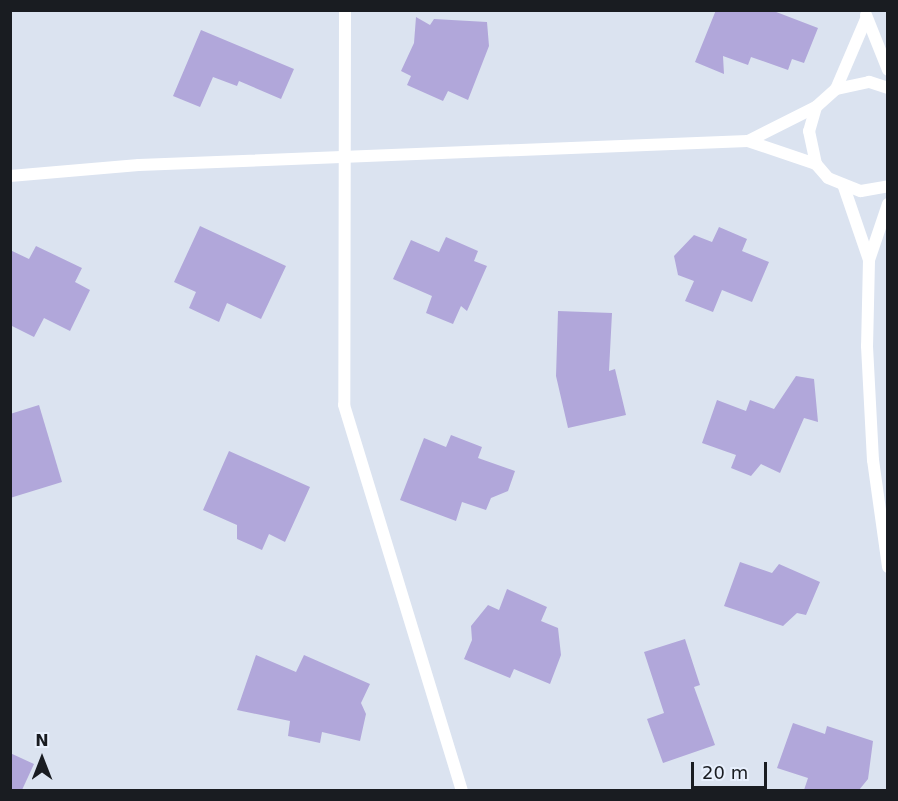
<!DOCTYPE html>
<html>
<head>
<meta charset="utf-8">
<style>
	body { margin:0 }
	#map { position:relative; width:898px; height:801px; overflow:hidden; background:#dbe3f0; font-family:"DejaVu Sans",sans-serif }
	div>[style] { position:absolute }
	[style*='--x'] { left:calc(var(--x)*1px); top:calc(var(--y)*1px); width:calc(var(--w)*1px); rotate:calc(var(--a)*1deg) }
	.building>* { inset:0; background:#b1a7da }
	.lane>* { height:12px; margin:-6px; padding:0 6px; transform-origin:6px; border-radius:6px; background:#fff }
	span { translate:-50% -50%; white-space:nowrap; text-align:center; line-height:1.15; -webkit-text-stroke:6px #e8f0fd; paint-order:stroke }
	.frame { position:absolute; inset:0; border:12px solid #191c21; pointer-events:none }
	.north { position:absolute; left:12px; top:729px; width:60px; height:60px; -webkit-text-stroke:4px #e8f0fd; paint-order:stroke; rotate:0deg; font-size:16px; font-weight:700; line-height:24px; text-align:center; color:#191c21 }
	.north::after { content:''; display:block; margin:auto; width:21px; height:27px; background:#191c21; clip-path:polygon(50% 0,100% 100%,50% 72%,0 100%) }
	.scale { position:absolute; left:691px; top:762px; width:76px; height:27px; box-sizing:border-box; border:3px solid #191c21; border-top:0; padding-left:8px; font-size:18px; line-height:21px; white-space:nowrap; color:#191c21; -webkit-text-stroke:4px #e8f0fd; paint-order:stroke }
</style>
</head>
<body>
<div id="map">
	<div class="building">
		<div style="clip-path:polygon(716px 10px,771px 10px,818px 28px,804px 63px,792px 59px,788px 70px,751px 57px,748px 65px,723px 56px,724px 74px,695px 62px)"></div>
		<div style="clip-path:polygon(416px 17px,430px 25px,434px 19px,487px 22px,489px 46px,468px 100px,448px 91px,443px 101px,407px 85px,411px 76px,401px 71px,414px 43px)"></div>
		<div style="clip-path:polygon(201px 30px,294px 69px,281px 99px,239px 81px,237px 86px,213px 77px,200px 107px,173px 96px)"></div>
		<div style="clip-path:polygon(200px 226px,286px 266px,261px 319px,227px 303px,219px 322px,189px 308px,196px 292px,174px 282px)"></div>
		<div style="clip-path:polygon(719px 227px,747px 239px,742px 251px,769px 262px,752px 302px,722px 290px,713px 312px,685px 301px,694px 281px,678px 275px,674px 256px,694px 235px,712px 242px)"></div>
		<div style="clip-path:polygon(446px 237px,478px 251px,474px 261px,487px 266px,467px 311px,461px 306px,453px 324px,426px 313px,432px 296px,393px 279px,411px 240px,439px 252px)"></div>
		<div style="clip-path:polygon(36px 246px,82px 268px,75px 282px,90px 290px,70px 331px,44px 318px,34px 337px,10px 325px,10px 250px,29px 259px)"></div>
		<div style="clip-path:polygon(558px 311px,612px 313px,609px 371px,615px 369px,626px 415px,568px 428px,556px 376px)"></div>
		<div style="clip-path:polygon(796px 376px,814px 379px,818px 422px,804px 418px,780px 473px,761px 464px,751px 476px,731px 468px,736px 455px,702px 443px,717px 400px,746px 411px,750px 400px,774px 409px)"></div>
		<div style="clip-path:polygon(39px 405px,62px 482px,10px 498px,10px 414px)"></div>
		<div style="clip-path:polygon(451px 435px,482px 447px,478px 458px,515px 471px,508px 491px,491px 498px,486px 510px,462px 502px,456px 521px,400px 500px,424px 438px,446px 447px)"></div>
		<div style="clip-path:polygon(229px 451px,310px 487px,285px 542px,269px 534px,262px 550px,237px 539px,237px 525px,203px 510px)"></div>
		<div style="clip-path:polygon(740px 562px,772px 573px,779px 564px,820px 582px,806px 615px,797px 613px,783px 626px,724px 606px)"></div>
		<div style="clip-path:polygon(507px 589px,547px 607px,541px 621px,558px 628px,561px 655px,550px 684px,514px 669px,510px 678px,464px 659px,472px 640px,471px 626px,488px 605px,499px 610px)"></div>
		<div style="clip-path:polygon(685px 639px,700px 685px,694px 687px,715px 745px,663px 763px,647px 719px,664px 713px,644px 652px)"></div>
		<div style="clip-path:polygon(256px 655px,296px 672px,304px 655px,370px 684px,361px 703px,366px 714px,360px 741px,322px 732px,320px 743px,288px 736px,290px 721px,237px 710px)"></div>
		<div style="clip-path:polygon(793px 723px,825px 734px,827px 726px,873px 741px,868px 779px,859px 790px,804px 790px,808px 778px,777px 768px)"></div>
		<div style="clip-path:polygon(10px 753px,34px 764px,22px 790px,10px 790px)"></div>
	</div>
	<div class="lane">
		<div style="--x:345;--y:10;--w:395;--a:90.1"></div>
		<div style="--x:344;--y:405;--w:403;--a:73"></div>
		<div style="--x:866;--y:15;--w:59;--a:68.2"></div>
		<div style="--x:888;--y:88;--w:20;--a:-162"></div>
		<div style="--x:869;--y:82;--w:34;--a:168"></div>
		<div style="--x:836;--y:89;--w:27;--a:138"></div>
		<div style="--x:816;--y:107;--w:25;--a:106"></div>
		<div style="--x:809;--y:131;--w:34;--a:78"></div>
		<div style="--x:816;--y:164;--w:18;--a:49"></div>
		<div style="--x:828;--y:178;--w:35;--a:22"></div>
		<div style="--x:861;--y:191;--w:27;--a:-10"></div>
		<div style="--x:836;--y:89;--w:76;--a:-66.8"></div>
		<div style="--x:748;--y:141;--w:76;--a:-26.6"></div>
		<div style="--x:10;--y:176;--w:129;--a:-4.9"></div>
		<div style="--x:139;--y:165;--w:609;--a:-2.26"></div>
		<div style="--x:748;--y:141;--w:72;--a:18.7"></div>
		<div style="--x:844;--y:187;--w:77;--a:71.1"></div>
		<div style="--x:888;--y:204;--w:59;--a:108.7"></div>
		<div style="--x:869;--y:260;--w:86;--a:91.3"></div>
		<div style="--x:867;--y:346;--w:114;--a:87"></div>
		<div style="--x:873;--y:460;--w:108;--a:82"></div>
	</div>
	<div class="frame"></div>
	<div class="north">N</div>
	<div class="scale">20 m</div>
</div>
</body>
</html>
